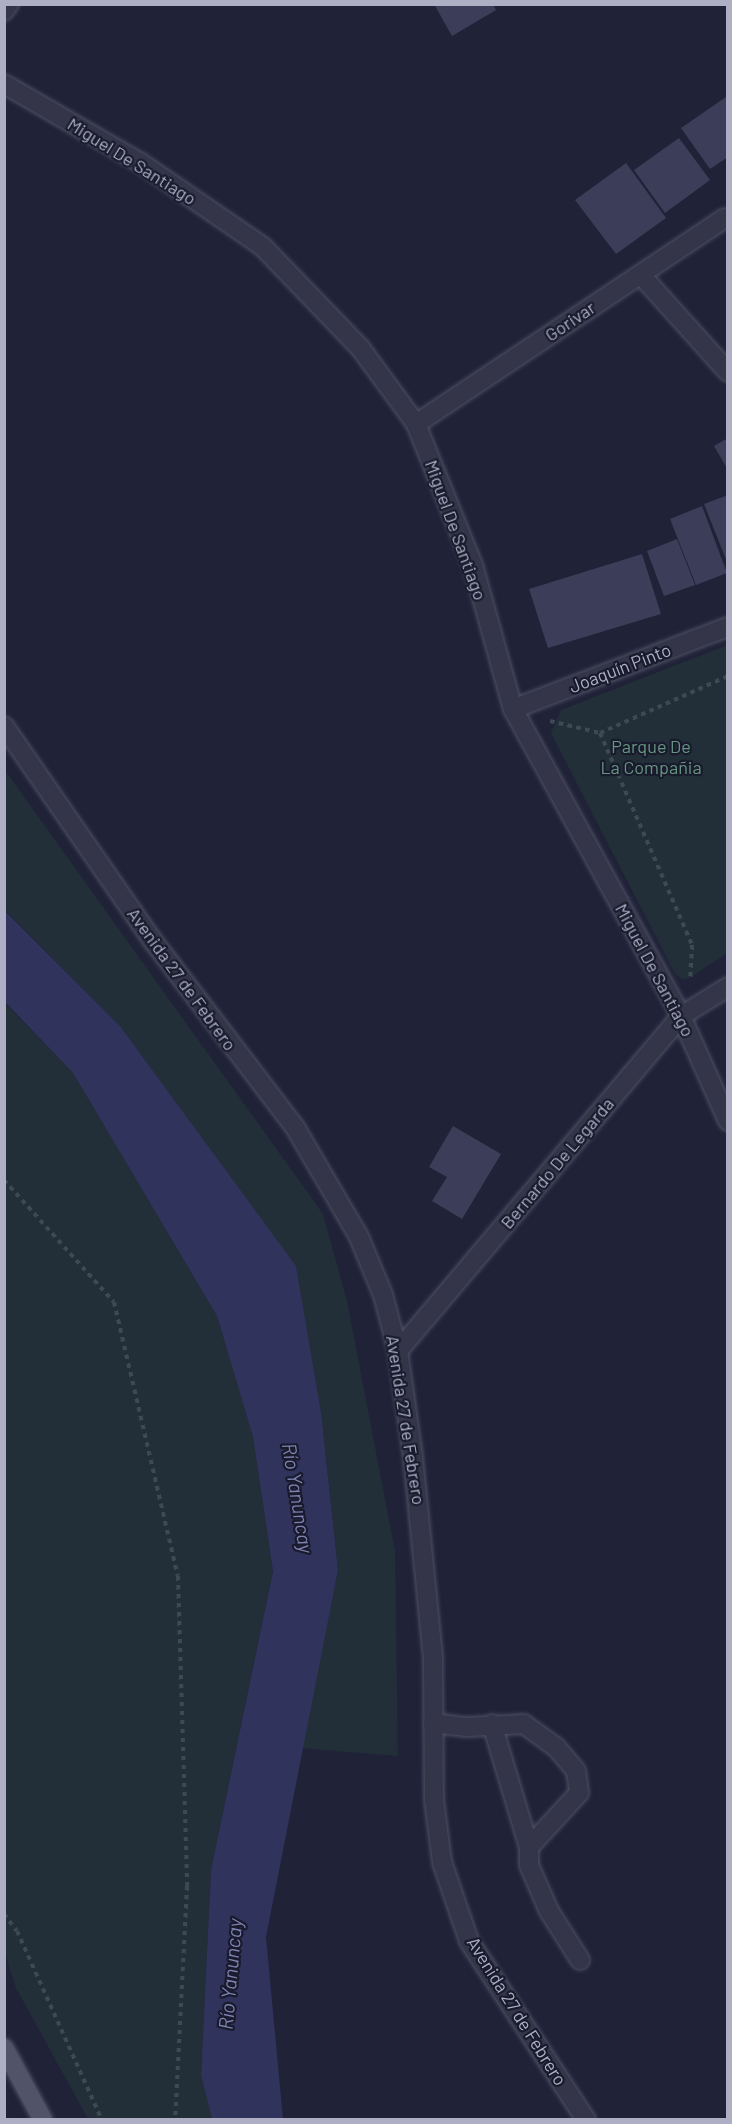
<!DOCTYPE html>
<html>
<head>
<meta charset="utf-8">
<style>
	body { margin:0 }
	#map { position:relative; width:732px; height:2124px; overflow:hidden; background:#202238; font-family:Barlow,sans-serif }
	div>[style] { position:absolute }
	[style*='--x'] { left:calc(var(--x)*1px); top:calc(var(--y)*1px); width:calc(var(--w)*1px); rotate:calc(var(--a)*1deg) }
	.green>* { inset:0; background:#222f39 }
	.water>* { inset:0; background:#30335b }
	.building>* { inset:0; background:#3c3d58 }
	.path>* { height:4px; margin-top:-2px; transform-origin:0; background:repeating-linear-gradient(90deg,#3d4a54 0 4.5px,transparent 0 9px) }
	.roads { filter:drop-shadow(0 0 2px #4e5063) drop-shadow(0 0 2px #4e5063) }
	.minor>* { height:18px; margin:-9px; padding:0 9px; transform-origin:9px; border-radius:9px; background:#343548 }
	.major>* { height:18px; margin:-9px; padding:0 9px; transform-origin:9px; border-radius:9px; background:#515369 }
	span { translate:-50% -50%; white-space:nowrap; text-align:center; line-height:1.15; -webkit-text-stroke:4.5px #191b2d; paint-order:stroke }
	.street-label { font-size:18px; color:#aeafc5 }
	.park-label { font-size:18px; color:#659681 }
	.water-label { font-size:20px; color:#7d82b2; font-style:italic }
	.frame { position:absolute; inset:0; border:6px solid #aeafc5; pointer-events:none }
</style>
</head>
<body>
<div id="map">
	<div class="green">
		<div style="clip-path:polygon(727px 645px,727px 953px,690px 978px,682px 979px,675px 974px,551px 733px,561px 710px)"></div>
		<div style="clip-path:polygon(4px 769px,323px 1214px,347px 1301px,395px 1551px,398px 1756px,301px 1748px,338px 1570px,321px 1412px,296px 1267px,120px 1026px,5px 910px)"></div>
		<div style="clip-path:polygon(4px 1002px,73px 1073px,217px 1316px,253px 1437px,273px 1570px,211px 1870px,201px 2075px,212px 2119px,88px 2119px,16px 1988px,5px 1953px)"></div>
	</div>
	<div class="water">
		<div style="clip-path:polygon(4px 910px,120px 1026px,296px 1266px,321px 1412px,338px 1570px,266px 1937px,283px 2119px,212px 2119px,201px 2075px,211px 1870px,273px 1571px,253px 1437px,217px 1316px,73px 1073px,5px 1002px)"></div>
	</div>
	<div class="building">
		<div style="clip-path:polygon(434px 4px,493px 4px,496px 10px,452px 36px)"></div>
		<div style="clip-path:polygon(726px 97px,728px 157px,710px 169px,681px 128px)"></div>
		<div style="clip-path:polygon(679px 138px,710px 180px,665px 213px,634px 170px)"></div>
		<div style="clip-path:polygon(626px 163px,666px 218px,616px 254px,575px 200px)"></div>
		<div style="clip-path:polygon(728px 438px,728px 470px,714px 446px)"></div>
		<div style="clip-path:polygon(728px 495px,728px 562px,727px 562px,704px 504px)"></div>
		<div style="clip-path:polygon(702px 506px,727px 573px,696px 585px,670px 519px)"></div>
		<div style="clip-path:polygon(677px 539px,695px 585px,664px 596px,647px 551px)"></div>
		<div style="clip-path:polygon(642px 554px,661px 614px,548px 648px,529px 589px)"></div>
		<div style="clip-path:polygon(453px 1126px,501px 1154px,462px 1219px,432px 1201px,447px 1177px,429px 1167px)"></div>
	</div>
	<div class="path">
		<div style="--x:550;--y:721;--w:51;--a:13.5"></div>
		<div style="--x:600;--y:733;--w:140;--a:-24"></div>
		<div style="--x:600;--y:733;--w:231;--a:66.5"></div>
		<div style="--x:692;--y:945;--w:35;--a:93"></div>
		<div style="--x:4;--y:1180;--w:164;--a:48"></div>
		<div style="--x:114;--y:1302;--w:281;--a:76.9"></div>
		<div style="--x:178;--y:1576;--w:310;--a:88.3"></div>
		<div style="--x:187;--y:1886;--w:234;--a:92.9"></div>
		<div style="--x:4;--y:1914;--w:21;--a:53"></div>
		<div style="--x:17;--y:1931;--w:207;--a:65.8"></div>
	</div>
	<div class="roads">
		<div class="minor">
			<div style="--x:4;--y:11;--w:9;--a:-54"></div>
			<div style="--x:4;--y:84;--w:158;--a:30"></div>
			<div style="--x:141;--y:163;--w:148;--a:34.5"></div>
			<div style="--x:263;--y:247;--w:141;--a:46.1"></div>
			<div style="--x:361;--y:349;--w:93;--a:53.7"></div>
			<div style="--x:416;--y:424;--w:152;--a:68"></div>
			<div style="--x:473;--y:565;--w:149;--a:74.5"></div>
			<div style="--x:513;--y:709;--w:350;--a:61.3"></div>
			<div style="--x:681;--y:1016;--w:115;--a:65.9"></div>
			<div style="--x:641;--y:275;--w:130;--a:48.1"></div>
			<div style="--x:416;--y:424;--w:371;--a:-33.7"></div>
			<div style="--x:513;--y:709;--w:230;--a:-20.9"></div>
			<div style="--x:4;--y:726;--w:262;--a:55.3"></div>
			<div style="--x:153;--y:941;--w:236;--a:52.7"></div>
			<div style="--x:296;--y:1129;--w:125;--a:59.7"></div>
			<div style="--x:359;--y:1237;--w:63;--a:67.5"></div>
			<div style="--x:383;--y:1295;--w:58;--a:75"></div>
			<div style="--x:398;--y:1351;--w:107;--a:81.9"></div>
			<div style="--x:413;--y:1457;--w:201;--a:84.3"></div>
			<div style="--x:433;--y:1657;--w:143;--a:89.6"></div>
			<div style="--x:434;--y:1800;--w:63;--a:82.6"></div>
			<div style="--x:442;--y:1862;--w:83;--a:71.1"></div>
			<div style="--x:469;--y:1941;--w:214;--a:56.8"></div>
			<div style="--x:398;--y:1351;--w:439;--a:-49.8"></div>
			<div style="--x:681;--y:1016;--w:55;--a:-31.7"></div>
			<div style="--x:433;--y:1723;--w:34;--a:7"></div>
			<div style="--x:467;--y:1727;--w:57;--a:-3"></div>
			<div style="--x:524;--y:1724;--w:39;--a:36"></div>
			<div style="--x:556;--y:1747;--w:31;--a:50"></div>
			<div style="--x:576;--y:1771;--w:22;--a:82"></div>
			<div style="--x:579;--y:1793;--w:74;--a:132.8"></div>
			<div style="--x:529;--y:1847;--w:18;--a:90"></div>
			<div style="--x:529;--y:1865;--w:50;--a:66.5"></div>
			<div style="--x:549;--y:1911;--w:58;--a:57.7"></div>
			<div style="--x:492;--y:1724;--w:128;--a:73.3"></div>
		</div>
		<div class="major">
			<div style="--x:4;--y:2048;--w:82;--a:61.6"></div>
		</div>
	</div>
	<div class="street-label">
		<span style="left:132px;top:161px;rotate:32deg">Miguel De Santiago</span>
		<span style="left:570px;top:321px;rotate:-34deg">Gorivar</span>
		<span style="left:456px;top:530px;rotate:70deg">Miguel De Santiago</span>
		<span style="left:620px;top:668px;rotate:-21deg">Joaquín Pinto</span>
		<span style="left:655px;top:970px;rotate:62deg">Miguel De Santiago</span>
		<span style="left:182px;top:979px;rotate:54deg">Avenida 27 de Febrero</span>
		<span style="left:557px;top:1163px;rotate:-50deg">Bernardo De Legarda</span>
		<span style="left:406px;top:1420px;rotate:81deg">Avenida 27 de Febrero</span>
		<span style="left:517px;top:2011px;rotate:58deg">Avenida 27 de Febrero</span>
	</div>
	<div class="park-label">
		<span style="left:651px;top:757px">Parque De<br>La Compañia</span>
	</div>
	<div class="water-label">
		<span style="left:298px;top:1498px;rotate:81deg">Río Yanuncay</span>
		<span style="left:230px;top:1974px;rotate:-85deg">Río Yanuncay</span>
	</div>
	<div class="frame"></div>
</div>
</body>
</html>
